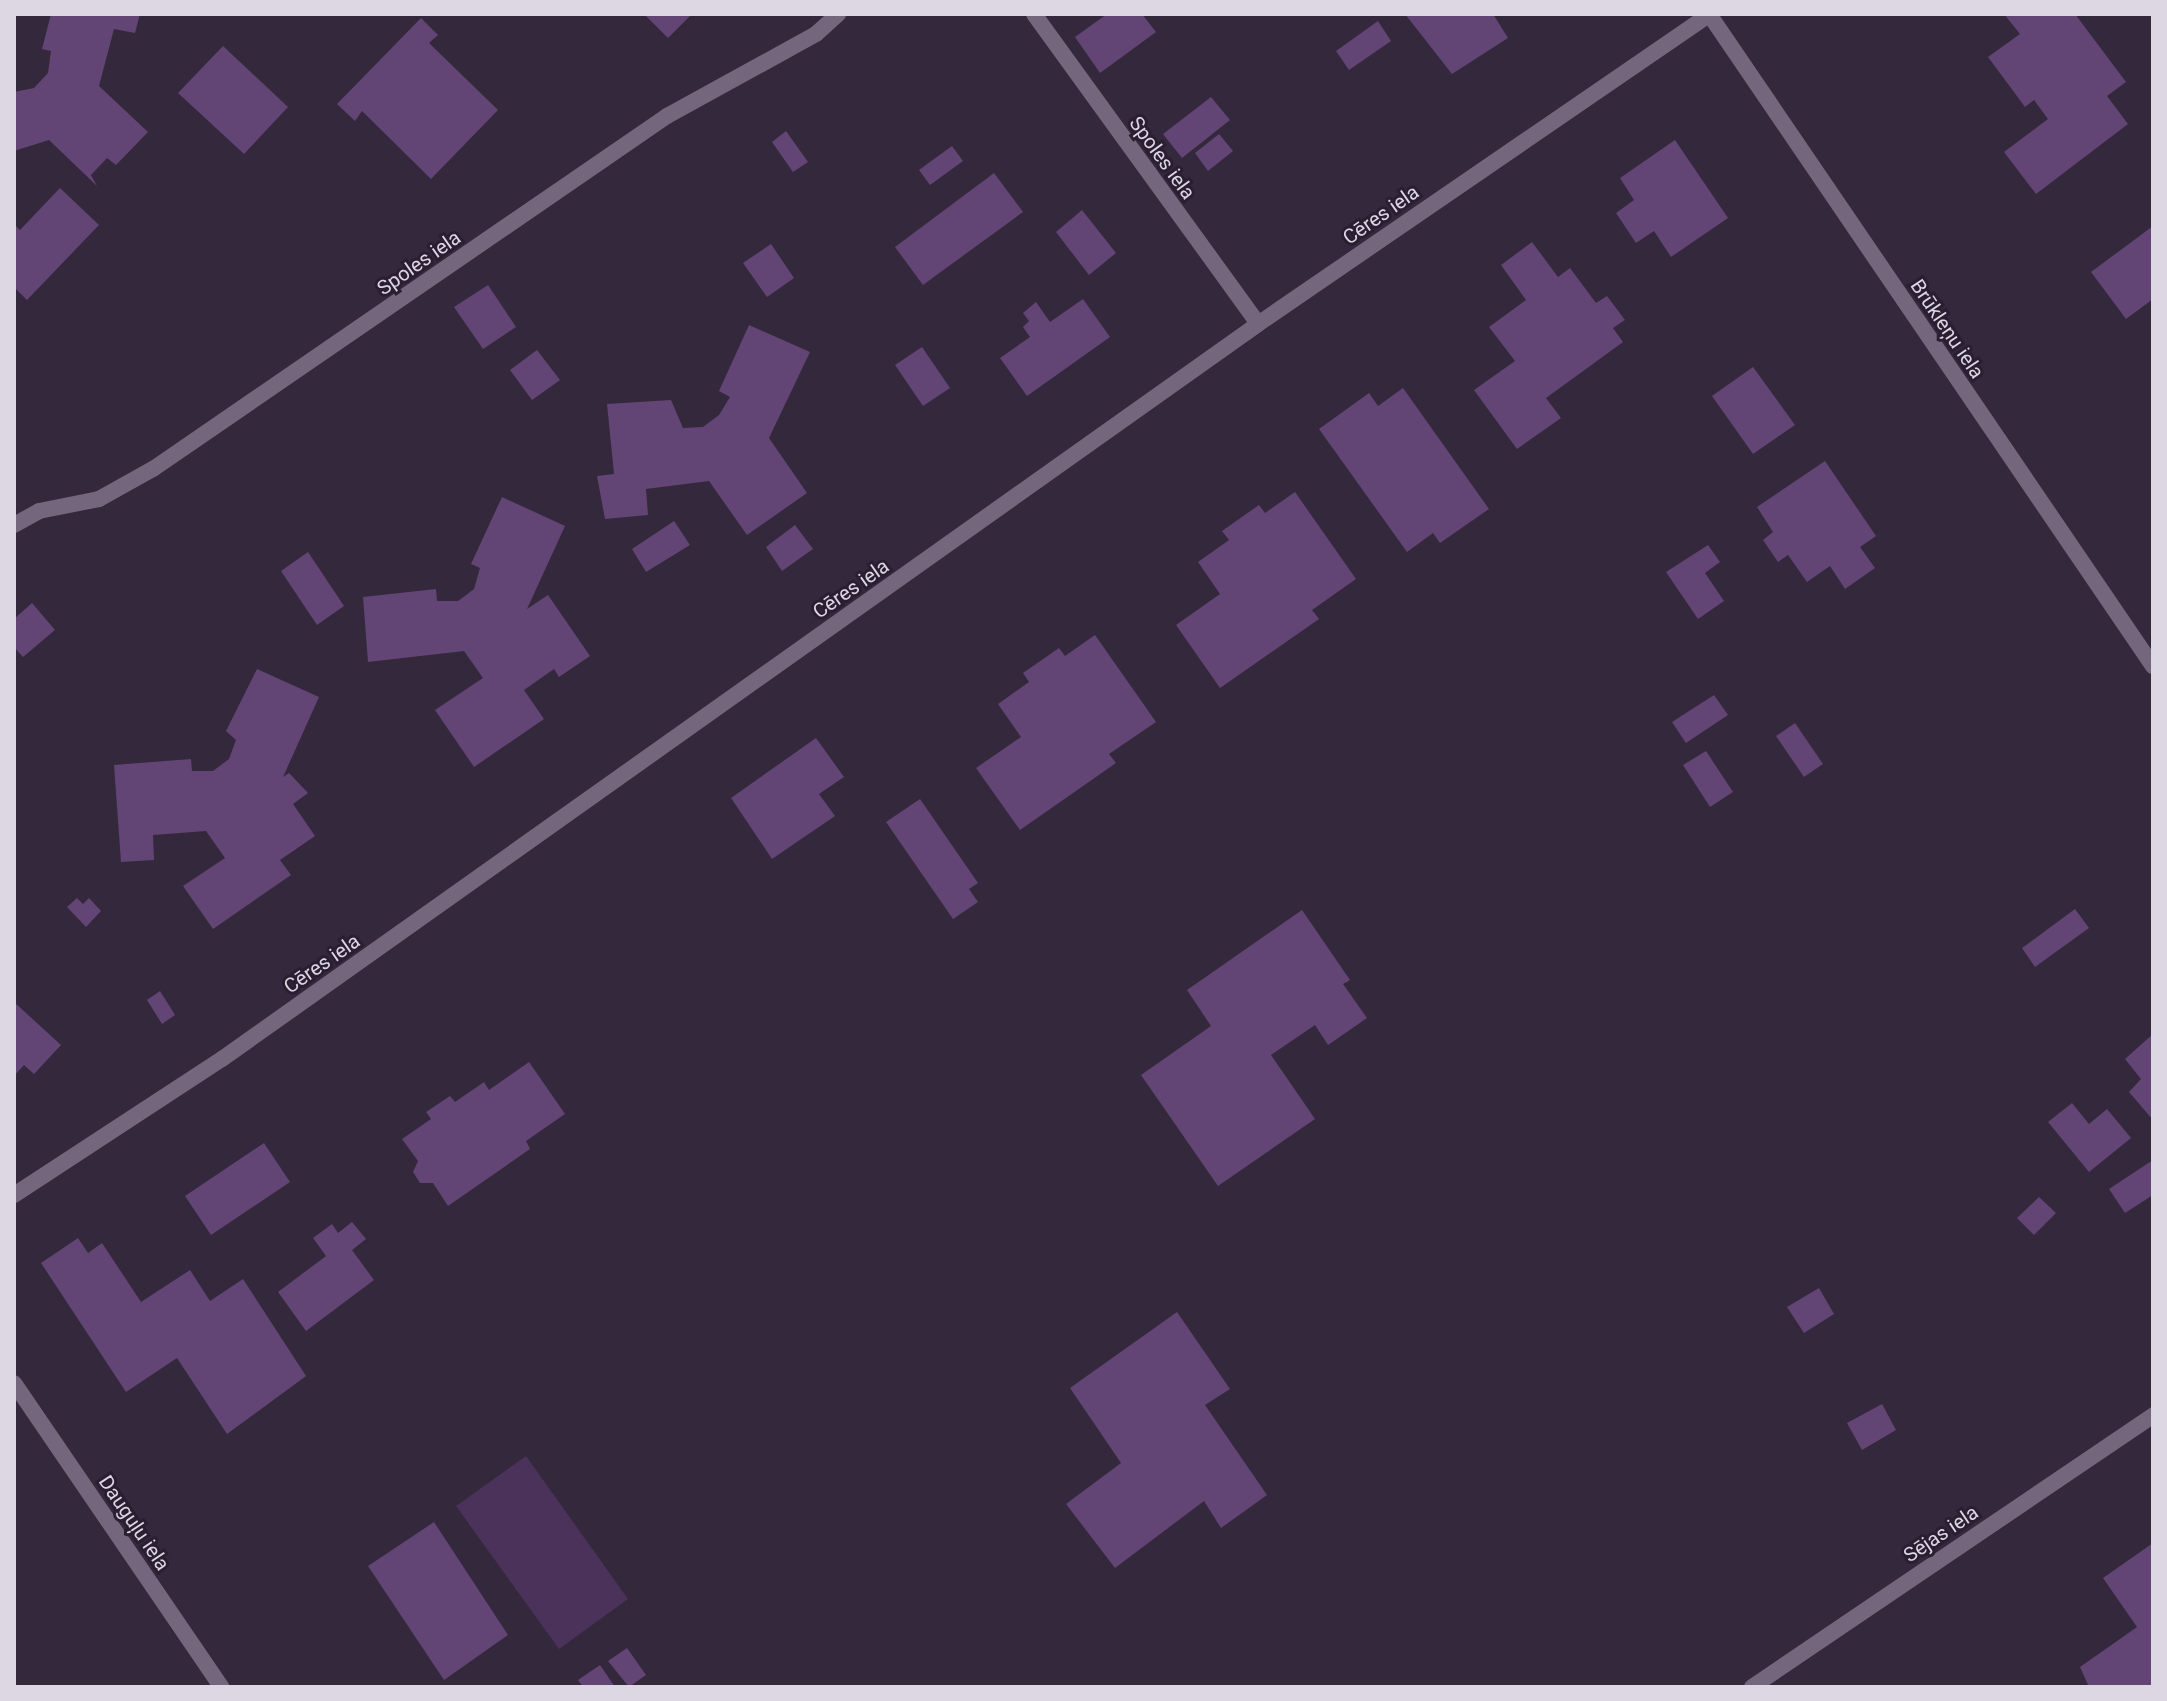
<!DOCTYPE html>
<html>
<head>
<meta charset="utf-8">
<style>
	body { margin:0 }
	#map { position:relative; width:2167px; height:1701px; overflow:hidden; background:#34283c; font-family:Roboto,sans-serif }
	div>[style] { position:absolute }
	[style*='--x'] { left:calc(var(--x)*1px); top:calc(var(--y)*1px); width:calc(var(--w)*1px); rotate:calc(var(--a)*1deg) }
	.green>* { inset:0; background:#4b325a }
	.building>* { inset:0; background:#624574 }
	.street>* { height:16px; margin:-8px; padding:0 8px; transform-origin:8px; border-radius:8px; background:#74667c }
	span { translate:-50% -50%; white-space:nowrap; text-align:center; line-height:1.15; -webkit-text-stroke:6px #2a1f32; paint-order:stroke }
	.street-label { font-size:20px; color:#ddd6e3 }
	.frame { position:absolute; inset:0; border:16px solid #ddd6e3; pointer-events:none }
</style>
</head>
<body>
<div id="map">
	<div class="green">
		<div style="clip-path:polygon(526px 1456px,628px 1599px,559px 1649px,456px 1506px)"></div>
	</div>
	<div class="building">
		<div style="clip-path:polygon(51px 14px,140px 14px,135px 33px,114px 29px,99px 86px,148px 132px,116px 165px,107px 158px,91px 175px,97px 186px,49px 140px,14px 151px,14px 92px,34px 88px,48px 73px,51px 51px,42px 49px)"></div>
		<div style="clip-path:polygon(644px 14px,692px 14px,668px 38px)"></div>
		<div style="clip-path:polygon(1107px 14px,1142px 14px,1156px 32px,1100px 73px,1075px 37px)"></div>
		<div style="clip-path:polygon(1405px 14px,1493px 14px,1508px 38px,1452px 74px)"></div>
		<div style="clip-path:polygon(2004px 14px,2075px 14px,2126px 82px,2107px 96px,2128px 124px,2036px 194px,2004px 152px,2048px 119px,2034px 100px,2025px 107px,1988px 57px,2020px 34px)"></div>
		<div style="clip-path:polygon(421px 18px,438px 35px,429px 43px,498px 110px,431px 179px,362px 111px,355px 121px,337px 104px)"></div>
		<div style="clip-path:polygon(1378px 21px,1391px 41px,1349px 70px,1336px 51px)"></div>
		<div style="clip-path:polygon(223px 46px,288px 107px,244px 154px,178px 93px)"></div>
		<div style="clip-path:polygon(1211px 97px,1230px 120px,1182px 158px,1163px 134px)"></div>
		<div style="clip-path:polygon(786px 131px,808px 162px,793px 172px,772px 142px)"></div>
		<div style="clip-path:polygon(1219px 134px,1233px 151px,1208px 171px,1195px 153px)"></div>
		<div style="clip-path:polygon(1675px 140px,1728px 218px,1671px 257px,1654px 231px,1636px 243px,1616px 213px,1634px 200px,1620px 178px)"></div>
		<div style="clip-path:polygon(952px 146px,963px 161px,930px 185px,919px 170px)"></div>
		<div style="clip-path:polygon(994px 173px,1023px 212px,923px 285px,895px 247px)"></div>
		<div style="clip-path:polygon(60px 188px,99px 225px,27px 300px,14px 287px,14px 224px,20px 230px)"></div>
		<div style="clip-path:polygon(1082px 210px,1116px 253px,1089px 275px,1056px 232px)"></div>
		<div style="clip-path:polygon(2153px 226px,2153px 299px,2126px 319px,2091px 272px)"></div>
		<div style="clip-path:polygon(1532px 242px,1558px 277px,1570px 268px,1596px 303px,1607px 296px,1625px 320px,1613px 328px,1623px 342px,1546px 398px,1561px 418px,1517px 449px,1474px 390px,1515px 361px,1489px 327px,1526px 300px,1501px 265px)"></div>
		<div style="clip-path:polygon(771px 244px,794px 278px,767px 297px,743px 263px)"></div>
		<div style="clip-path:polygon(488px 285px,516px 327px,483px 349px,454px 307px)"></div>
		<div style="clip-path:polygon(1083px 299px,1110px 337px,1027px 396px,1000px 358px,1030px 337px,1023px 327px,1029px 321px,1023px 313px,1036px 302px,1050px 322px)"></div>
		<div style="clip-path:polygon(749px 325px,810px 352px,769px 438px,807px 493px,747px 535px,709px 481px,646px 489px,648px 515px,605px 519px,597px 476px,614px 474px,607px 404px,671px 400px,683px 428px,703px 427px,719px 415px,730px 397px,719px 391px)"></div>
		<div style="clip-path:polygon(922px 347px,950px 388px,923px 406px,895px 365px)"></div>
		<div style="clip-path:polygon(537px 350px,560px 380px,532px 400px,510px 370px)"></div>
		<div style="clip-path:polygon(1753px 367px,1795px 425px,1753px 454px,1712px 396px)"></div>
		<div style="clip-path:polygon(1403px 388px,1489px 509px,1440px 543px,1433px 533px,1407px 552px,1319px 429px,1369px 393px,1378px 406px)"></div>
		<div style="clip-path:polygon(1825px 461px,1876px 536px,1860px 547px,1875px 568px,1845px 589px,1830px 566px,1807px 582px,1788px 555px,1778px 562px,1763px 540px,1773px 532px,1757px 507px)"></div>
		<div style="clip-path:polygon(1295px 492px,1356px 579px,1312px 610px,1319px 619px,1220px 688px,1176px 625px,1220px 594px,1198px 562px,1229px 540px,1222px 531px,1259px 505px,1265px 513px)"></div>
		<div style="clip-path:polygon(502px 497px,565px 526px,527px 609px,548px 595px,590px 656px,559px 677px,554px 669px,524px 690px,544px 719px,474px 767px,435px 710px,483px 678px,464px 651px,368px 662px,363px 597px,436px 589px,437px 601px,458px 601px,474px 589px,480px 568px,471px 564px)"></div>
		<div style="clip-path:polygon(674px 521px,690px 545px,646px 572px,632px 549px)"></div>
		<div style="clip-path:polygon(795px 525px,813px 549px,782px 571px,766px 547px)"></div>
		<div style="clip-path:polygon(1708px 545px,1720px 562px,1705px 573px,1724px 601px,1698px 619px,1666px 572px)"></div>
		<div style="clip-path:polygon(308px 552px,344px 606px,317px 625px,281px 571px)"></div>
		<div style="clip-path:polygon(32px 603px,55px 630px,23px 657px,14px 647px,14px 619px)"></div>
		<div style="clip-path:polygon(1095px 635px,1156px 722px,1109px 754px,1116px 763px,1020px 830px,976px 768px,1021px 737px,998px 704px,1029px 682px,1023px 673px,1059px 648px,1065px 656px)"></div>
		<div style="clip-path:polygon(257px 669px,319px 697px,283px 777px,289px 773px,308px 793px,293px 804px,315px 836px,280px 860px,291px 875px,213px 929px,183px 886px,225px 858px,206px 831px,153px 835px,154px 860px,121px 862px,114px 765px,191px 759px,192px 771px,213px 771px,229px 759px,236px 740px,226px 731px)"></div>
		<div style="clip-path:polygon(1714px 695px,1728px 715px,1686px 743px,1672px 722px)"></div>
		<div style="clip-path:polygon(1795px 723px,1823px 764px,1804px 777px,1776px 736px)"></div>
		<div style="clip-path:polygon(816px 738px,844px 777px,819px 794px,835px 816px,772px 859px,731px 798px)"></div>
		<div style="clip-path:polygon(1706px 751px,1733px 792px,1710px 807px,1683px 765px)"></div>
		<div style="clip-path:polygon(920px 799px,978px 883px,969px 889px,978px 902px,953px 919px,886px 822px)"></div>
		<div style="clip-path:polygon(77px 898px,83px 904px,89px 898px,101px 911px,86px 927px,67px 907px)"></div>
		<div style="clip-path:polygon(2075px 909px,2089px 928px,2035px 967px,2022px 948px)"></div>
		<div style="clip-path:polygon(1302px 910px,1350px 980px,1343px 984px,1367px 1018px,1328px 1045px,1315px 1025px,1271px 1055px,1315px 1119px,1218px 1186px,1141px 1075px,1211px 1026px,1187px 990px)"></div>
		<div style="clip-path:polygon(160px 991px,175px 1015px,162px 1024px,147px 1000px)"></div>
		<div style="clip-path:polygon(14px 1002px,61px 1045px,34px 1074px,24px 1065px,14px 1076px)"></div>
		<div style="clip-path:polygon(2153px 1034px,2153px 1120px,2129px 1092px,2141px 1079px,2125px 1059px)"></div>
		<div style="clip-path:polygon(529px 1062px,565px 1114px,526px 1141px,530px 1149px,448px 1206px,433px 1183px,420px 1183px,413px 1172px,418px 1161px,402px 1139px,431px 1119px,426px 1112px,450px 1096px,455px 1102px,484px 1082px,489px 1090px)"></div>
		<div style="clip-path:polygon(2072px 1103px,2089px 1124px,2107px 1109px,2131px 1138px,2089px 1172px,2048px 1122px)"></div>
		<div style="clip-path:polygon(264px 1143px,290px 1182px,211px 1235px,185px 1196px)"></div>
		<div style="clip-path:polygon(2153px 1160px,2153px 1195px,2125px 1213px,2109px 1189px)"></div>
		<div style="clip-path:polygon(2039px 1197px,2056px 1213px,2034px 1235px,2017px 1218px)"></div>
		<div style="clip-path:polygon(352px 1222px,366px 1239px,352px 1250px,374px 1280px,306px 1331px,278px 1292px,326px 1256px,313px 1238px,332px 1224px,338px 1233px)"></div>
		<div style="clip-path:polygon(78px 1238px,88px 1253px,102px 1243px,141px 1302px,190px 1270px,210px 1301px,243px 1279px,306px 1376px,227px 1434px,177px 1358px,126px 1392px,41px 1263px)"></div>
		<div style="clip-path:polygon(1819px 1288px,1834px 1314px,1804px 1333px,1787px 1307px)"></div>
		<div style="clip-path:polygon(1177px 1312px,1230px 1389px,1205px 1405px,1267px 1495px,1221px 1528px,1204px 1501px,1115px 1568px,1066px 1504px,1121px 1463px,1070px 1388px)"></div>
		<div style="clip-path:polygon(1882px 1404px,1896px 1430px,1862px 1450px,1847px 1423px)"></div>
		<div style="clip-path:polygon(434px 1522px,508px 1635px,444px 1680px,368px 1566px)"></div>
		<div style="clip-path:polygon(2153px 1543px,2153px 1687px,2089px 1687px,2080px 1667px,2137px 1627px,2103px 1578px)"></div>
		<div style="clip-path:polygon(627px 1648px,646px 1675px,629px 1687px,608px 1661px)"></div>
		<div style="clip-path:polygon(600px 1665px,615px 1687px,583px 1687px,578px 1680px)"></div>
	</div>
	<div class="street">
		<div style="--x:1034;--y:14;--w:382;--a:54.1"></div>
		<div style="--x:1709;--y:14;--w:789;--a:55.75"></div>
		<div style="--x:14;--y:525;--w:29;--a:-29"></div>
		<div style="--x:39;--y:511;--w:61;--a:-11.3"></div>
		<div style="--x:99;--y:499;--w:62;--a:-29.1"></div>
		<div style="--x:153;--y:469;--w:624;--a:-34.48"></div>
		<div style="--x:667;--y:116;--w:170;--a:-28.8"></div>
		<div style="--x:816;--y:34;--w:30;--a:-42"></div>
		<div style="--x:14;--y:1195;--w:249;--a:-33.2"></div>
		<div style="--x:222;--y:1059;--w:1270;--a:-35.35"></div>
		<div style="--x:1258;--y:324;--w:548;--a:-34.44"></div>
		<div style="--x:14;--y:1383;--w:368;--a:55.7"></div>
		<div style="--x:1752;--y:1687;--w:485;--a:-34.1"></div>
	</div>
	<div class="street-label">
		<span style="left:1162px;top:158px;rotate:54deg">Spoles iela</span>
		<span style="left:1381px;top:215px;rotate:-35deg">Cēres iela</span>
		<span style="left:419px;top:263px;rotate:-35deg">Spoles iela</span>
		<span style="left:1947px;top:329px;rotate:56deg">Brūkleņu iela</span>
		<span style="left:851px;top:589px;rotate:-35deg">Cēres iela</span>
		<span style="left:322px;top:964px;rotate:-35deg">Cēres iela</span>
		<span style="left:134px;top:1523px;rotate:56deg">Dauguļu iela</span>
		<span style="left:1941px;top:1534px;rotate:-34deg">Sējas iela</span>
	</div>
	<div class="frame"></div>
</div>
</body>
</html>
